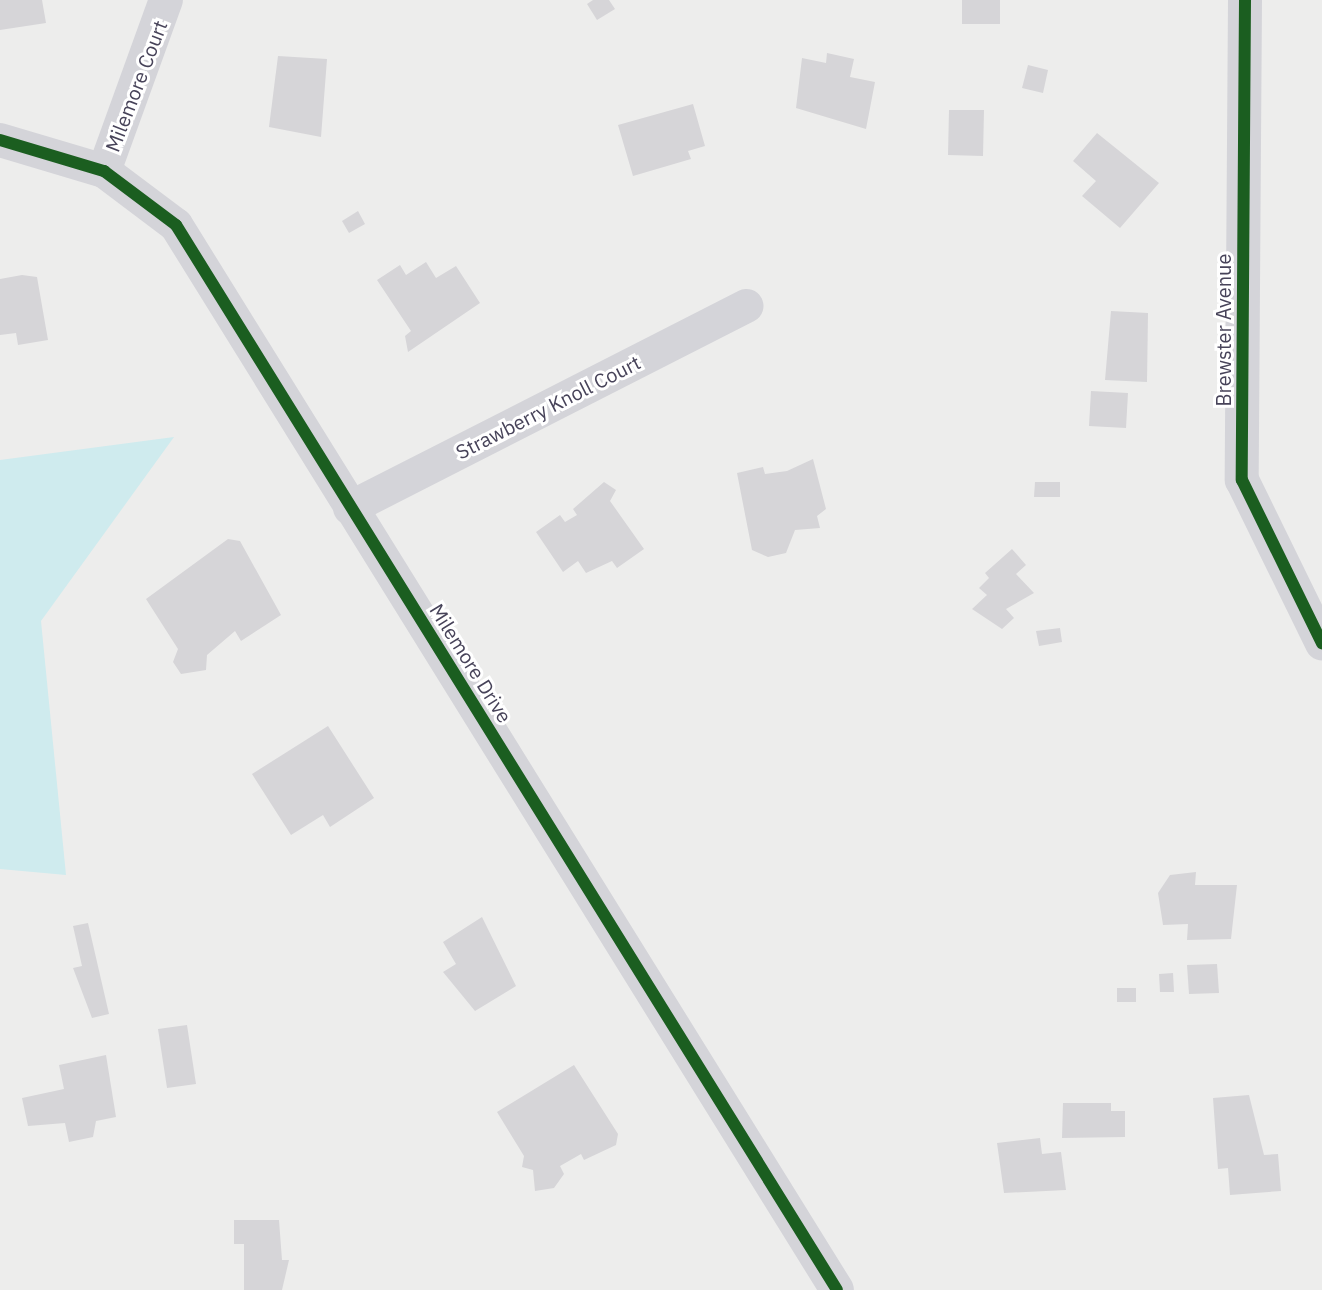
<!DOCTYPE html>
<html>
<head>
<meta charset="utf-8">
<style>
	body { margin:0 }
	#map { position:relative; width:1322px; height:1290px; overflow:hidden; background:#ededec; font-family:"IBM Plex Sans",sans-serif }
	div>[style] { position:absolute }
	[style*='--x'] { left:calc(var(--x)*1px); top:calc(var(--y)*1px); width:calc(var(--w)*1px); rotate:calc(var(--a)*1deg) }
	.green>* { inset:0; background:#cfebee }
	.building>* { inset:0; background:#d6d5d8 }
	.street>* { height:34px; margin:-17px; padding:0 17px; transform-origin:17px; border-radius:17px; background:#d4d4d9 }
	.cycleway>* { height:12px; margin:-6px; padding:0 6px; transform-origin:6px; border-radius:6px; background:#1b5e20 }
	span { translate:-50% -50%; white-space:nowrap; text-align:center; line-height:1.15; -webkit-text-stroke:6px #fff; paint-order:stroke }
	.street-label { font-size:20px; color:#474359 }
</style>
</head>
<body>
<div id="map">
	<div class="green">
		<div style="clip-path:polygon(174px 437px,41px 621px,66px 875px,0 869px,0 460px)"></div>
	</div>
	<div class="building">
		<div style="clip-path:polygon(0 0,42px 0,46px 23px,0 30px)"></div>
		<div style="clip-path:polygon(593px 0,609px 0,615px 9px,597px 20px,587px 4px)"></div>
		<div style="clip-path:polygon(962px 0,1000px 0,1000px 24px,962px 24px)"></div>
		<div style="clip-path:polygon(827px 53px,854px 59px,850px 77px,875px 82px,866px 129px,796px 108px,802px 58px,826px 63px)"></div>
		<div style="clip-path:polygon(278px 56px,327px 59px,321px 137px,269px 127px)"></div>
		<div style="clip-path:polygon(1028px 65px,1048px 70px,1043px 93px,1022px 88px)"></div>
		<div style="clip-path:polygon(693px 104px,705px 146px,688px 151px,691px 159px,633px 176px,618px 125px)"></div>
		<div style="clip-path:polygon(949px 110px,984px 110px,983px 156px,948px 155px)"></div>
		<div style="clip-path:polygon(1097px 133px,1159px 183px,1120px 228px,1082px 196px,1096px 181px,1073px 161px)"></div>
		<div style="clip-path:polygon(358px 211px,365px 224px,349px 233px,342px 221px)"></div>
		<div style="clip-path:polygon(426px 262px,436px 278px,456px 266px,480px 303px,408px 352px,405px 336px,411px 331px,377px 280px,400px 265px,406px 275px)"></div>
		<div style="clip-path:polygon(22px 275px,37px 277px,48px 340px,18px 345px,16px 333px,0 335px,0 279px)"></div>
		<div style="clip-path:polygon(1111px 311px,1148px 313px,1147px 382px,1105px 380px)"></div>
		<div style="clip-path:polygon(1091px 391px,1128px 393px,1126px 428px,1089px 426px)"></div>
		<div style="clip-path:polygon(813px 459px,826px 509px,817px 516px,820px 528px,795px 530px,786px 553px,768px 557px,752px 550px,737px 473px,763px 467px,765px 474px,787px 471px)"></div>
		<div style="clip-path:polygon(604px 482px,616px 490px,610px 501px,644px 549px,617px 568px,612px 561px,586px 573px,578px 561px,563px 572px,536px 532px,560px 515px,565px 522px,577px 515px,573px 509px)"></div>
		<div style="clip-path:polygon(1035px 482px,1060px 482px,1060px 497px,1034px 497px)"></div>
		<div style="clip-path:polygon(228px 539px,240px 541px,281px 615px,241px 641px,235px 631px,207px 655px,206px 670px,181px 674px,173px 662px,178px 649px,146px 599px)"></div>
		<div style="clip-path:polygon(1012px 549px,1026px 565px,1016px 574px,1034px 593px,1006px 609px,1014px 618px,1002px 629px,972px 609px,987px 595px,979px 588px,989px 578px,985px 573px)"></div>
		<div style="clip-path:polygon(1060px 628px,1062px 642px,1039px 646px,1036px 631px)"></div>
		<div style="clip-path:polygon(328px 726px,374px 798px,330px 827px,323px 815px,291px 835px,252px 774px)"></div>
		<div style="clip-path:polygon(1196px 872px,1195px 885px,1237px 885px,1231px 939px,1187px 940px,1188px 924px,1163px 925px,1158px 893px,1170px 875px)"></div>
		<div style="clip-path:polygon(482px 917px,516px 986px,475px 1011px,443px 972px,456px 964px,443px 942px)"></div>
		<div style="clip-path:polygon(88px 923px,109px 1014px,92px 1018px,73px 968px,82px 966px,73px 926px)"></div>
		<div style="clip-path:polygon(1217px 964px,1219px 993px,1189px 994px,1187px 965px)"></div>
		<div style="clip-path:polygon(1173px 973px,1174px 992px,1160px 992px,1159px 974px)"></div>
		<div style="clip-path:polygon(1117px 988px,1136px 988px,1136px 1002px,1117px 1002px)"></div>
		<div style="clip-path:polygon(187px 1025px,196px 1084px,167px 1088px,158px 1029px)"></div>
		<div style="clip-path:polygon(106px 1055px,116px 1117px,96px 1121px,93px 1137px,69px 1142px,65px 1123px,28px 1126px,22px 1098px,64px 1089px,59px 1065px)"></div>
		<div style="clip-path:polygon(574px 1065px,618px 1134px,616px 1145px,584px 1160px,581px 1154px,560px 1166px,564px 1174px,554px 1188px,535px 1191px,533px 1170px,522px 1167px,524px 1156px,497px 1112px)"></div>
		<div style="clip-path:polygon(1249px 1095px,1264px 1155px,1278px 1154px,1281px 1191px,1230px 1195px,1228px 1168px,1218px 1169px,1213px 1098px)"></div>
		<div style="clip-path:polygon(1063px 1103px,1111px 1103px,1111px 1111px,1125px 1111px,1125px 1137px,1062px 1138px)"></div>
		<div style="clip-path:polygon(1040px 1138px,1042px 1154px,1061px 1152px,1066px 1190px,1004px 1193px,997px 1143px)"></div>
		<div style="clip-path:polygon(234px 1220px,279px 1220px,282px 1260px,289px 1260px,282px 1290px,244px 1290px,244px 1244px,234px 1244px)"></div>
	</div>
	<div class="street">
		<div style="--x:1245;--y:0;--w:480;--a:90.4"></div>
		<div style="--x:1242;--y:480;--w:182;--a:63.9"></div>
		<div style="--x:0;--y:140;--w:109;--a:16.6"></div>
		<div style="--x:104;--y:171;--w:90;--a:36.9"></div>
		<div style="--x:176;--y:225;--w:1253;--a:58.17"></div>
		<div style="--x:104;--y:171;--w:182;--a:-70.1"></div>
		<div style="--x:350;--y:508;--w:445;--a:-27"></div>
	</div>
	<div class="cycleway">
		<div style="--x:1245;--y:0;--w:480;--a:90.4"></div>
		<div style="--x:1242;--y:480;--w:182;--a:63.9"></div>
		<div style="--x:0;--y:140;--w:109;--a:16.6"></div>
		<div style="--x:104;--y:171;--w:90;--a:36.9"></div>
		<div style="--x:176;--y:225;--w:1253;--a:58.17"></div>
	</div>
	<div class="street-label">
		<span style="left:136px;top:86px;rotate:-69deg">Milemore Court</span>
		<span style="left:1223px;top:330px;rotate:-90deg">Brewster Avenue</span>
		<span style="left:548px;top:407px;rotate:-27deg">Strawberry Knoll Court</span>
		<span style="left:471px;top:663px;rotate:58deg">Milemore Drive</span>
	</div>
</div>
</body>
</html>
